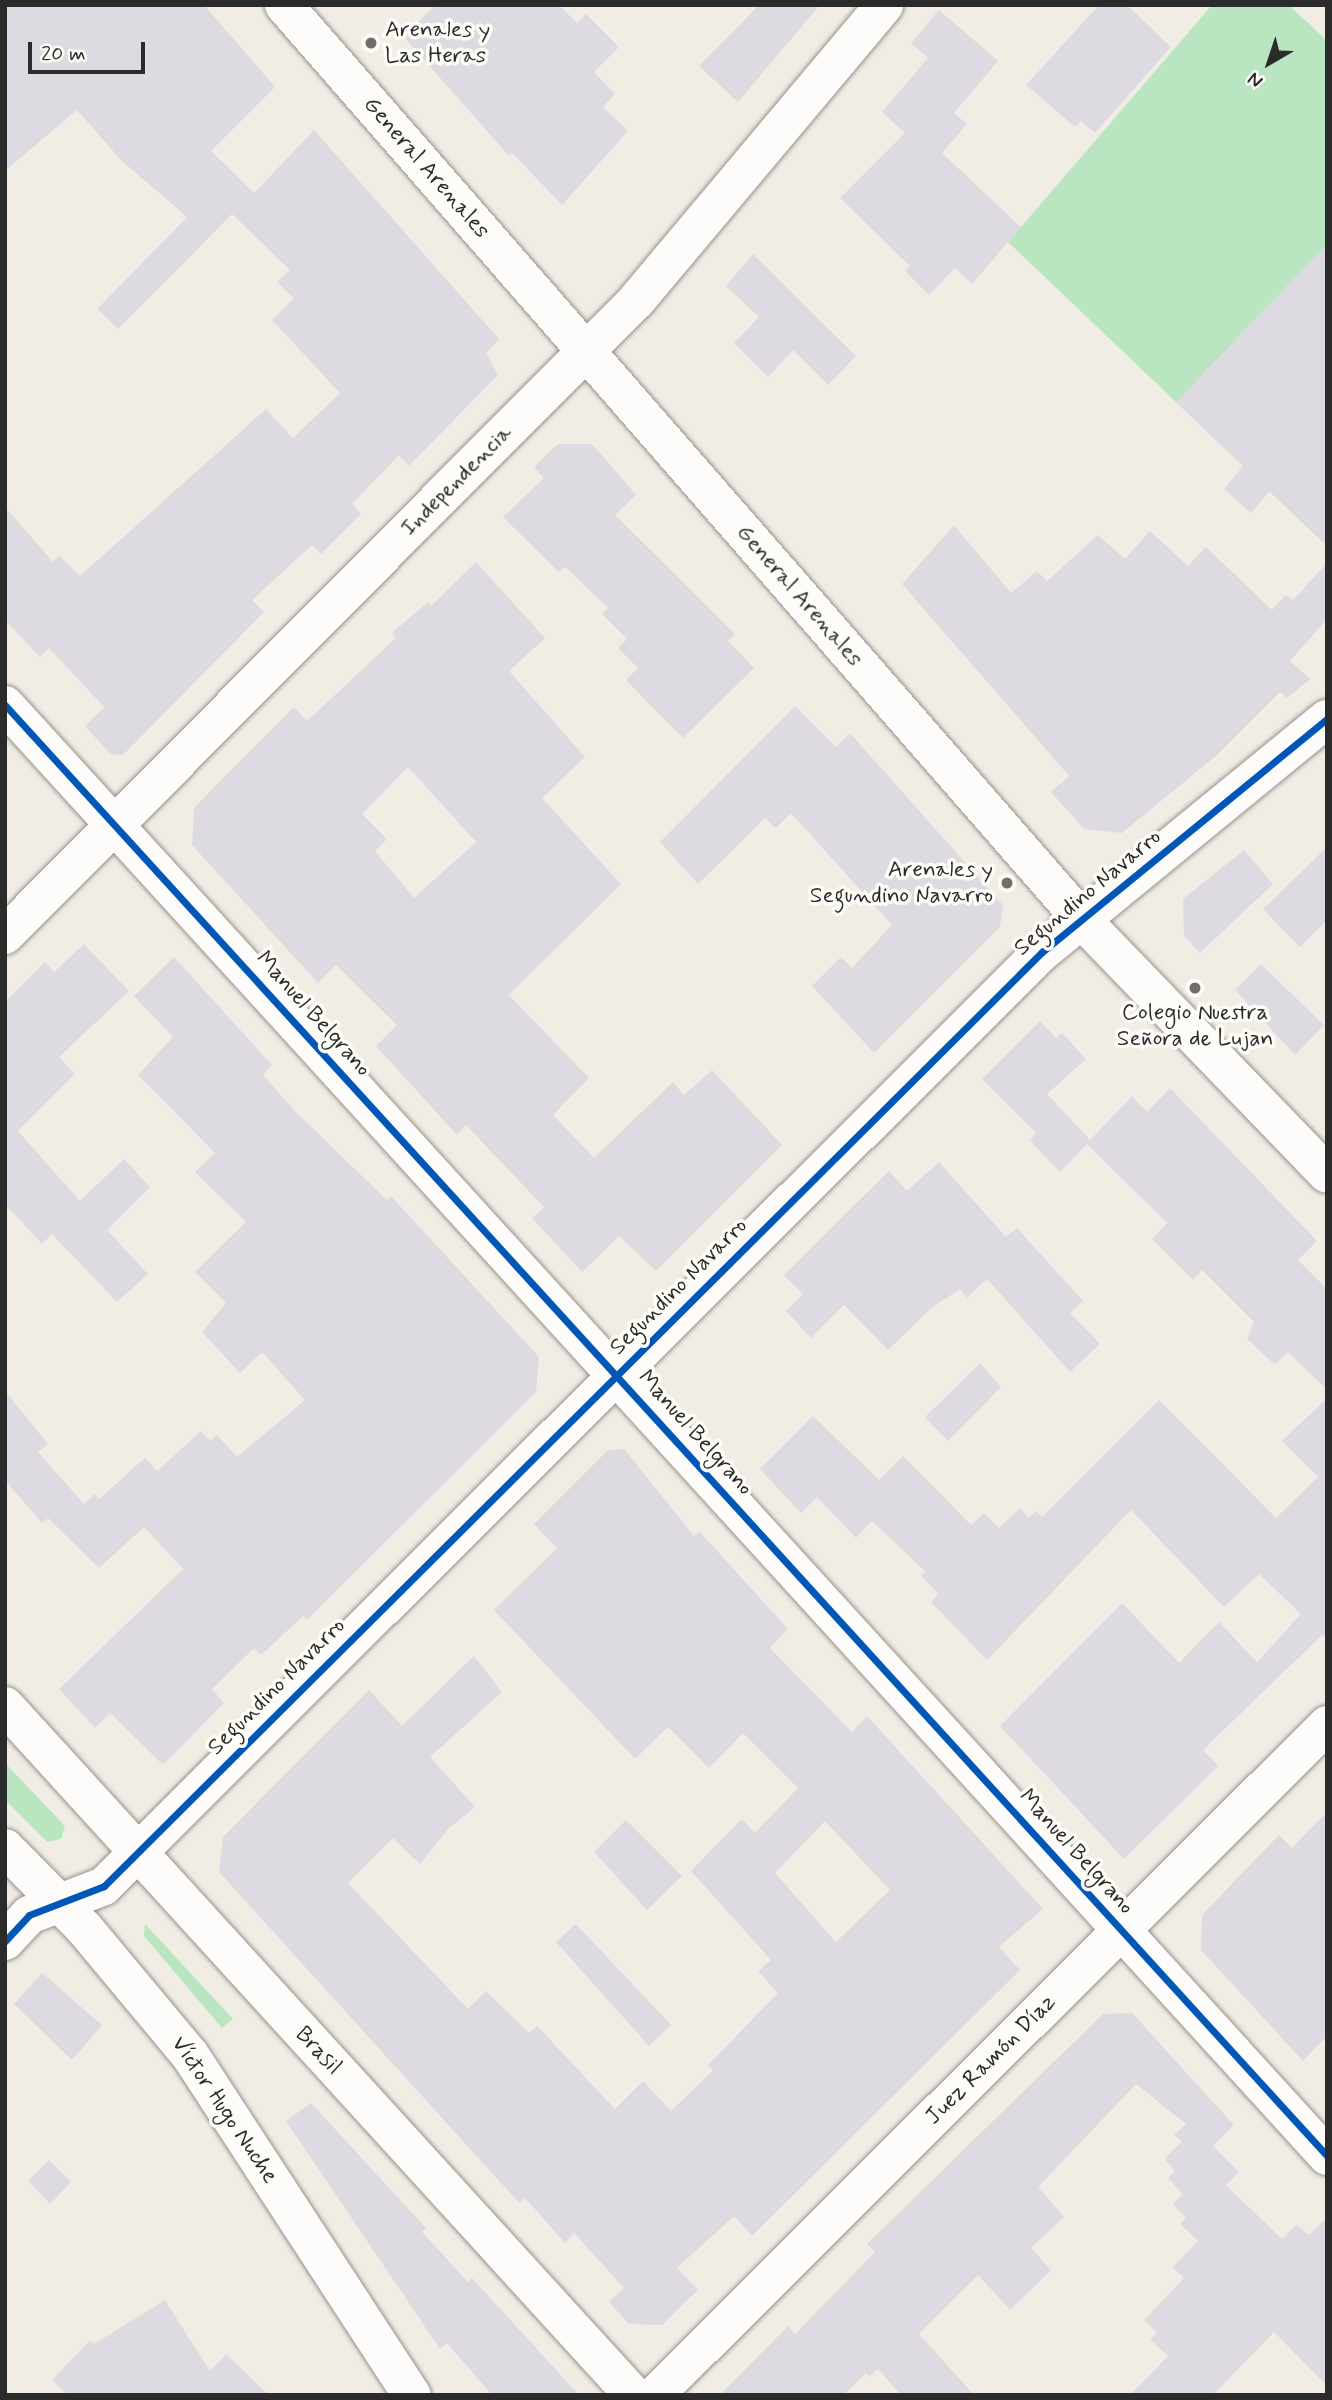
<!DOCTYPE html>
<html>
<head>
<meta charset="utf-8">
<style>
	body { margin:0 }
	#map { position:relative; width:1332px; height:2400px; overflow:hidden; background:#f1ede4; font-family:Mynerve,sans-serif }
	div>[style] { position:absolute }
	[style*='--x'] { left:calc(var(--x)*1px); top:calc(var(--y)*1px); width:calc(var(--w)*1px); rotate:calc(var(--a)*1deg) }
	.green>* { inset:0; background:#b9e6c0 }
	.building>* { inset:0; background:#dedae2 }
	.roads { filter:drop-shadow(0 0 2px #95928e) drop-shadow(0 0 2px #95928e) }
	.street>* { height:38px; margin:-19px; padding:0 19px; transform-origin:19px; border-radius:19px; background:#fdfcfb }
	.cycleway>* { height:7px; margin:-3.5px; padding:0 3.5px; transform-origin:3.5px; border-radius:3.5px; background:#0057b8 }
	.dots>* { width:19px; height:19px; translate:-50% -50%; box-sizing:border-box; border:4px solid #fdfcf7; border-radius:50% }
	span { translate:-50% -50%; white-space:nowrap; text-align:center; line-height:1.15; -webkit-text-stroke:7px #fdfcf7; paint-order:stroke }
	.poi-label { font-size:23px; color:#2b2b2b }
	.left { translate:0 -50%; text-align:left }
	.right { translate:-100% -50%; text-align:right }
	.street-label { font-size:23px; color:#2b2b2b }
	.frame { position:absolute; inset:0; border:7px solid #2b2b2b; pointer-events:none }
	.north { position:absolute; left:1234px; top:28px; width:70px; height:70px; -webkit-text-stroke:5px #fdfcf7; paint-order:stroke; rotate:219deg; font-size:19px; font-weight:700; line-height:28px; text-align:center; color:#2b2b2b }
	.north::after { content:''; display:block; margin:auto; width:24px; height:32px; background:#2b2b2b; clip-path:polygon(50% 0,100% 100%,50% 72%,0 100%) }
	.scale { position:absolute; left:28px; top:42px; width:117px; height:32px; box-sizing:border-box; border:4px solid #2b2b2b; border-top:0; padding-left:9px; font-size:21px; line-height:24px; white-space:nowrap; color:#2b2b2b; -webkit-text-stroke:5px #fdfcf7; paint-order:stroke }
</style>
</head>
<body>
<div id="map">
	<div class="green">
		<div style="clip-path:polygon(1212px 5px,1289px 5px,1327px 41px,1327px 546px,1008px 242px)"></div>
		<div style="clip-path:polygon(5px 1763px,65px 1826px,61px 1839px,47px 1842px,5px 1800px)"></div>
		<div style="clip-path:polygon(145px 1924px,233px 2019px,222px 2028px,144px 1936px)"></div>
	</div>
	<div class="building">
		<div style="clip-path:polygon(5px 5px,204px 5px,275px 87px,211px 151px,254px 193px,314px 130px,499px 339px,486px 353px,498px 375px,409px 466px,399px 455px,352px 504px,361px 514px,321px 554px,312px 545px,252px 600px,264px 612px,123px 755px,110px 754px,85px 726px,104px 707px,49px 648px,40px 657px,5px 620px,5px 507px,53px 562px,59px 555px,80px 576px,266px 409px,293px 438px,340px 393px,272px 320px,294px 298px,277px 282px,290px 270px,232px 214px,118px 329px,97px 309px,187px 217px,122px 161px,77px 110px,5px 171px)"></div>
		<div style="clip-path:polygon(435px 5px,559px 5px,577px 23px,586px 14px,619px 47px,594px 72px,615px 94px,603px 107px,628px 131px,562px 205px,512px 153px,509px 156px,404px 37px)"></div>
		<div style="clip-path:polygon(759px 5px,820px 5px,738px 102px,699px 66px)"></div>
		<div style="clip-path:polygon(1099px 5px,1127px 5px,1171px 47px,1095px 133px,1081px 121px,1075px 127px,1026px 85px)"></div>
		<div style="clip-path:polygon(939px 10px,998px 61px,954px 113px,967px 124px,942px 153px,1021px 227px,972px 284px,955px 268px,929px 295px,905px 271px,910px 266px,840px 198px,905px 133px,882px 112px,928px 58px,911px 43px)"></div>
		<div style="clip-path:polygon(1327px 244px,1327px 546px,1270px 491px,1251px 513px,1224px 489px,1243px 466px,1176px 402px)"></div>
		<div style="clip-path:polygon(753px 254px,856px 356px,828px 385px,793px 350px,768px 377px,734px 343px,759px 317px,726px 286px)"></div>
		<div style="clip-path:polygon(558px 444px,592px 444px,636px 495px,615px 515px,735px 634px,728px 641px,754px 668px,683px 738px,626px 680px,638px 668px,618px 648px,627px 639px,602px 614px,608px 608px,565px 567px,559px 572px,503px 517px,544px 478px,534px 467px)"></div>
		<div style="clip-path:polygon(954px 525px,1011px 593px,1037px 571px,1047px 581px,1098px 535px,1125px 559px,1150px 531px,1188px 566px,1206px 547px,1272px 610px,1286px 595px,1293px 600px,1327px 563px,1327px 619px,1290px 661px,1310px 679px,1287px 698px,1280px 692px,1217px 755px,1122px 833px,1084px 829px,1051px 792px,1069px 776px,902px 584px)"></div>
		<div style="clip-path:polygon(evenodd,476px 562px,545px 638px,509px 671px,585px 757px,542px 798px,621px 884px,509px 995px,589px 1078px,553px 1115px,594px 1158px,673px 1082px,684px 1095px,712px 1070px,782px 1145px,656px 1271px,619px 1236px,582px 1272px,532px 1218px,544px 1207px,466px 1125px,457px 1135px,376px 1046px,397px 1025px,336px 965px,318px 983px,192px 845px,194px 808px,259px 742px,294px 707px,307px 721px,396px 638px,392px 633px,428px 602px,431px 606px,476px 562px,408px 767px,476px 842px,414px 898px,375px 851px,387px 839px,362px 814px,408px 767px)"></div>
		<div style="clip-path:polygon(795px 706px,836px 747px,850px 733px,1003px 905px,1000px 927px,874px 1053px,812px 986px,841px 957px,852px 968px,892px 925px,791px 813px,776px 828px,765px 818px,698px 884px,660px 842px)"></div>
		<div style="clip-path:polygon(1327px 847px,1327px 920px,1300px 947px,1263px 909px)"></div>
		<div style="clip-path:polygon(1244px 850px,1273px 884px,1200px 953px,1184px 936px,1183px 899px)"></div>
		<div style="clip-path:polygon(84px 944px,129px 991px,59px 1057px,75px 1074px,18px 1131px,80px 1201px,124px 1159px,150px 1187px,107px 1230px,148px 1274px,117px 1302px,52px 1234px,42px 1244px,5px 1204px,5px 1002px,45px 962px,54px 972px)"></div>
		<div style="clip-path:polygon(174px 957px,272px 1065px,263px 1075px,296px 1112px,387px 1200px,391px 1196px,539px 1357px,536px 1392px,307px 1620px,303px 1616px,261px 1655px,254px 1648px,212px 1689px,224px 1703px,163px 1765px,110px 1713px,95px 1728px,59px 1689px,183px 1569px,144px 1527px,99px 1568px,48px 1518px,42px 1523px,5px 1480px,5px 1391px,48px 1444px,38px 1452px,84px 1504px,95px 1494px,99px 1499px,145px 1458px,157px 1471px,201px 1431px,210px 1441px,217px 1435px,237px 1457px,305px 1400px,262px 1352px,240px 1373px,202px 1332px,226px 1303px,195px 1272px,246px 1222px,195px 1172px,215px 1153px,138px 1075px,173px 1037px,134px 996px)"></div>
		<div style="clip-path:polygon(1261px 964px,1324px 1025px,1295px 1055px,1235px 990px)"></div>
		<div style="clip-path:polygon(1040px 1021px,1056px 1038px,1062px 1033px,1086px 1059px,1047px 1094px,1090px 1140px,1132px 1096px,1147px 1112px,1170px 1088px,1317px 1241px,1298px 1260px,1327px 1289px,1327px 1390px,1288px 1352px,1275px 1365px,1247px 1339px,1254px 1322px,1202px 1270px,1193px 1280px,1152px 1239px,1167px 1223px,1087px 1144px,1060px 1172px,1030px 1141px,1036px 1133px,982px 1079px)"></div>
		<div style="clip-path:polygon(939px 1162px,1006px 1237px,1017px 1228px,1083px 1301px,1070px 1313px,1100px 1344px,1070px 1372px,987px 1279px,967px 1298px,960px 1289px,931px 1308px,888px 1350px,844px 1305px,811px 1338px,786px 1311px,803px 1295px,784px 1275px,889px 1171px,907px 1191px)"></div>
		<div style="clip-path:polygon(980px 1363px,1001px 1387px,948px 1441px,925px 1417px)"></div>
		<div style="clip-path:polygon(1327px 1398px,1327px 1640px,1322px 1635px,1203px 1750px,1218px 1766px,1124px 1859px,1000px 1726px,1122px 1603px,1179px 1663px,1219px 1622px,1257px 1662px,1301px 1614px,1259px 1574px,1224px 1607px,1131px 1510px,987px 1660px,931px 1602px,938px 1594px,921px 1575px,925px 1571px,872px 1521px,856px 1538px,817px 1497px,801px 1513px,760px 1469px,813px 1416px,879px 1480px,903px 1456px,971px 1525px,984px 1513px,999px 1528px,1020px 1508px,1029px 1518px,1036px 1511px,1042px 1517px,1159px 1400px,1276px 1518px,1318px 1477px,1282px 1441px)"></div>
		<div style="clip-path:polygon(evenodd,624px 1449px,694px 1536px,699px 1531px,788px 1629px,770px 1648px,852px 1732px,867px 1716px,1043px 1909px,999px 1947px,1020px 1970px,752px 2236px,734px 2216px,677px 2268px,698px 2290px,662px 2325px,629px 2324px,609px 2302px,624px 2288px,574px 2233px,565px 2243px,525px 2198px,519px 2203px,219px 1872px,223px 1837px,369px 1690px,402px 1726px,474px 1656px,502px 1692px,430px 1757px,475px 1807px,448px 1829px,420px 1864px,393px 1838px,348px 1883px,468px 2009px,486px 1991px,529px 2033px,537px 2026px,615px 2109px,643px 2081px,671px 2111px,713px 2070px,708px 2065px,778px 1993px,758px 1971px,771px 1960px,691px 1871px,742px 1819px,755px 1833px,798px 1788px,743px 1733px,709px 1768px,668px 1727px,635px 1759px,494px 1610px,557px 1548px,534px 1524px,608px 1450px,624px 1449px,825px 1821px,890px 1890px,836px 1942px,775px 1873px,825px 1821px)"></div>
		<div style="clip-path:polygon(1327px 1812px,1327px 2036px,1303px 2061px,1201px 1950px,1202px 1915px,1279px 1835px,1292px 1848px)"></div>
		<div style="clip-path:polygon(626px 1820px,682px 1876px,647px 1910px,594px 1852px)"></div>
		<div style="clip-path:polygon(576px 1924px,671px 2025px,649px 2046px,556px 1942px)"></div>
		<div style="clip-path:polygon(42px 1973px,102px 2025px,72px 2060px,14px 2004px)"></div>
		<div style="clip-path:polygon(1132px 2013px,1234px 2125px,1213px 2146px,1239px 2172px,1226px 2185px,1282px 2239px,1297px 2225px,1309px 2235px,1327px 2217px,1327px 2386px,1274px 2332px,1213px 2395px,1130px 2395px,1168px 2356px,1150px 2339px,1157px 2333px,1144px 2320px,1184px 2278px,1173px 2267px,1198px 2241px,1180px 2224px,1186px 2218px,1173px 2204px,1182px 2194px,1168px 2178px,1175px 2171px,1165px 2159px,1182px 2141px,1174px 2135px,1186px 2124px,1136px 2084px,1038px 2187px,1064px 2217px,1031px 2248px,1051px 2270px,1010px 2310px,978px 2275px,919px 2334px,974px 2395px,901px 2395px,878px 2369px,869px 2377px,866px 2373px,843px 2395px,720px 2395px,788px 2326px,795px 2334px,875px 2252px,867px 2244px,1103px 2014px)"></div>
		<div style="clip-path:polygon(311px 2103px,426px 2228px,422px 2232px,468px 2282px,472px 2278px,579px 2395px,492px 2395px,447px 2343px,440px 2349px,286px 2121px)"></div>
		<div style="clip-path:polygon(49px 2160px,71px 2182px,50px 2204px,28px 2181px)"></div>
		<div style="clip-path:polygon(165px 2300px,210px 2371px,226px 2354px,269px 2395px,67px 2395px,52px 2380px,90px 2340px,94px 2344px)"></div>
	</div>
	<div class="roads">
		<div class="street">
			<div style="--x:284;--y:5;--w:1216;--a:48.9"></div>
			<div style="--x:1083;--y:921;--w:351;--a:46"></div>
			<div style="--x:5;--y:705;--w:1963;--a:47.66"></div>
			<div style="--x:5;--y:935;--w:894;--a:-45.14"></div>
			<div style="--x:636;--y:301;--w:386;--a:-50"></div>
			<div style="--x:5;--y:1706;--w:932;--a:47.65"></div>
			<div style="--x:5;--y:1848;--w:112;--a:45.4"></div>
			<div style="--x:84;--y:1928;--w:165;--a:50.2"></div>
			<div style="--x:190;--y:2055;--w:406;--a:56.9"></div>
			<div style="--x:5;--y:1941;--w:35;--a:-47"></div>
			<div style="--x:29;--y:1915;--w:80;--a:-21.1"></div>
			<div style="--x:104;--y:1886;--w:1324;--a:-44.88"></div>
			<div style="--x:1042;--y:952;--w:368;--a:-39.3"></div>
			<div style="--x:655;--y:2395;--w:949;--a:-44.91"></div>
		</div>
	</div>
	<div class="cycleway">
		<div style="--x:5;--y:705;--w:1963;--a:47.66"></div>
		<div style="--x:5;--y:1941;--w:35;--a:-47"></div>
		<div style="--x:29;--y:1915;--w:80;--a:-21.1"></div>
		<div style="--x:104;--y:1886;--w:1324;--a:-44.88"></div>
		<div style="--x:1042;--y:952;--w:368;--a:-39.3"></div>
	</div>
	<div class="dots">
		<div style="left:371px;top:43px;background:#706f6c"></div>
		<div style="left:1007px;top:883px;background:#706f6c"></div>
		<div style="left:1195px;top:988px;background:#706f6c"></div>
	</div>
	<div class="poi-label">
		<span class="left" style="left:385px;top:43px">Arenales y<br>Las Heras</span>
		<span class="right" style="left:993px;top:883px">Arenales y<br>Segundino Navarro</span>
		<span style="left:1195px;top:1026px">Colegio Nuestra<br>Señora de Lujan</span>
	</div>
	<div class="street-label">
		<span style="left:426px;top:168px;rotate:49deg">General Arenales</span>
		<span style="left:457px;top:481px;rotate:-45deg">Independencia</span>
		<span style="left:799px;top:596px;rotate:49deg">General Arenales</span>
		<span style="left:1088px;top:893px;rotate:-40deg">Segundino Navarro</span>
		<span style="left:313px;top:1014px;rotate:48deg">Manuel Belgrano</span>
		<span style="left:679px;top:1287px;rotate:-45deg">Segundino Navarro</span>
		<span style="left:695px;top:1433px;rotate:48deg">Manuel Belgrano</span>
		<span style="left:277px;top:1687px;rotate:-45deg">Segundino Navarro</span>
		<span style="left:1076px;top:1852px;rotate:48deg">Manuel Belgrano</span>
		<span style="left:318px;top:2051px;rotate:47deg">Brasil</span>
		<span style="left:991px;top:2060px;rotate:-45deg">Juez Ramón Díaz</span>
		<span style="left:224px;top:2110px;rotate:56deg">Víctor Hugo Nuche</span>
	</div>
	<div class="frame"></div>
	<div class="north">N</div>
	<div class="scale">20 m</div>
</div>
</body>
</html>
